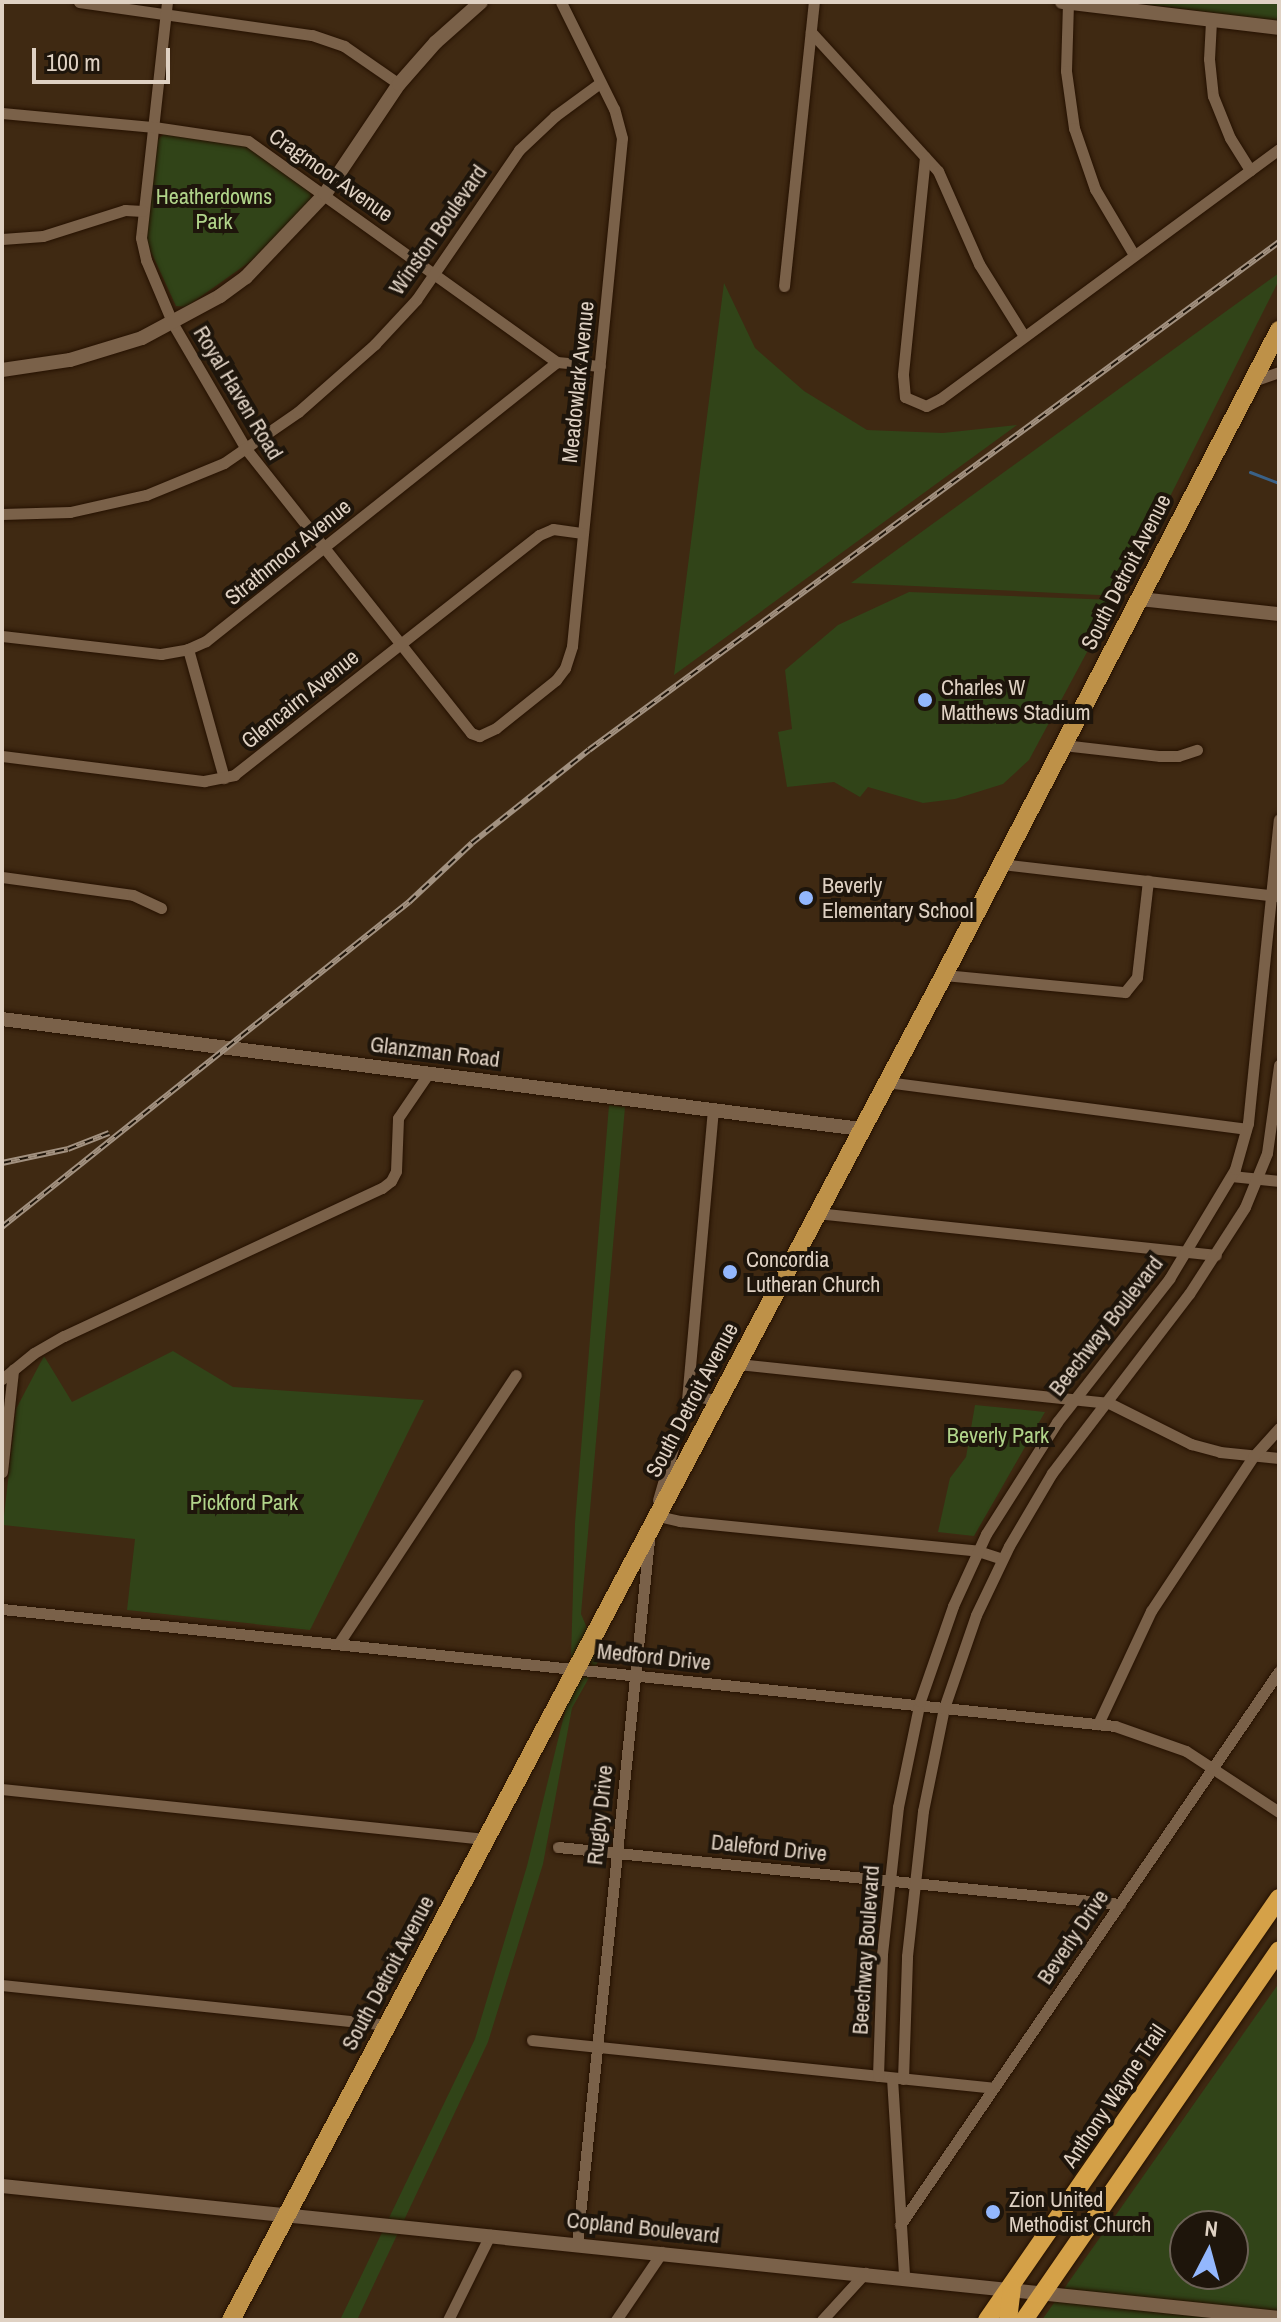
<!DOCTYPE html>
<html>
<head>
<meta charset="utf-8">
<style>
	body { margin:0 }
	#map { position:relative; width:1281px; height:2322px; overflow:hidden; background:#3f2912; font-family:"Archivo Narrow",sans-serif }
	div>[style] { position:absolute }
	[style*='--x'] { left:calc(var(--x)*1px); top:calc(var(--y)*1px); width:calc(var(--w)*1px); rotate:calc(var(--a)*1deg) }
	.green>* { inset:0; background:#314418 }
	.stream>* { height:3px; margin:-1.5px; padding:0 1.5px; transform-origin:1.5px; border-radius:1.5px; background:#3a6187 }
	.roads { filter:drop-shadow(0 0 2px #251100) drop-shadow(0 0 2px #251100) }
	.minor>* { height:11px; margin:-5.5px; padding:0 5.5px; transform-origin:5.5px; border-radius:5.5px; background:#7a6149 }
	.tertiary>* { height:14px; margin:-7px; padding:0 7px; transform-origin:7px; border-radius:7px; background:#7a6149 }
	.primary>* { height:18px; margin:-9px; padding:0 9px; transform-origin:9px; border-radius:9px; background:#be9148 }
	.trunk>* { height:18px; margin:-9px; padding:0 9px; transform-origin:9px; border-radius:9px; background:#d5a148 }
	.rail>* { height:6px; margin-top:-3px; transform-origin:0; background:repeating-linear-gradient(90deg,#1e150b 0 9px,#a29180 0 18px); box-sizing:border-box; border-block:2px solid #a29180 }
	.dots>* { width:22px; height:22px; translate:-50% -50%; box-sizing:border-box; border:4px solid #1e150b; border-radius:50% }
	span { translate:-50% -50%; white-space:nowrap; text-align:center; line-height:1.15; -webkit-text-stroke:8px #1e150b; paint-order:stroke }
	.street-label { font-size:22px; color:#dfd1c3 }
	.park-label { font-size:22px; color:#b1d48a }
	.poi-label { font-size:22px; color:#dfd1c3 }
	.left { translate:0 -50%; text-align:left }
	.frame { position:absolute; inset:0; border:4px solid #dfd1c3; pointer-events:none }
	.north { position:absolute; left:1169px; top:2210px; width:80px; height:80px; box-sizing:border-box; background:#1e150b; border:2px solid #6b6055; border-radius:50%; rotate:6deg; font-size:22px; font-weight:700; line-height:32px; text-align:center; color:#dfd1c3 }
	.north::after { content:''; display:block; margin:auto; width:28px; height:36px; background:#93b7fd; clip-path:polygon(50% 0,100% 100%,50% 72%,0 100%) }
	.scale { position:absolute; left:32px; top:48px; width:138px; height:36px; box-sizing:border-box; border:4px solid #dfd1c3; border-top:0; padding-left:10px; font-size:24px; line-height:28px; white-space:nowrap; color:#dfd1c3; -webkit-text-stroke:6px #1e150b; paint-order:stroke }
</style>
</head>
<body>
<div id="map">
	<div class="green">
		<div style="clip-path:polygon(1128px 2px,1279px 2px,1279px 21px)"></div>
		<div style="clip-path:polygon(164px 134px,247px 146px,310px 191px,311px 199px,251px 261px,186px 307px,176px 306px,146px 241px,158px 139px)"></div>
		<div style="clip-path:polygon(1279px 273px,1279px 280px,1120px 596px,851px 583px)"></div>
		<div style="clip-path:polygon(724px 283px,755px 348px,804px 391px,867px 430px,943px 433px,1017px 425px,674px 675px)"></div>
		<div style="clip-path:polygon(909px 592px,1115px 600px,1029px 760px,1003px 784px,955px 799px,923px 803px,868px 787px,860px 797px,834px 782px,787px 787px,778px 732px,792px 729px,785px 670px,838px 625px)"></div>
		<div style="clip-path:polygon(609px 1105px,625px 1107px,581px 1614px,600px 1658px,572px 1708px,543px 1864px,488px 2042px,357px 2320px,340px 2320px,475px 2039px,527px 1866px,570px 1691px,575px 1523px)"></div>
		<div style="clip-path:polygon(173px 1351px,233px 1387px,424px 1400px,310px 1630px,127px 1610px,135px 1539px,3px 1525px,16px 1409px,44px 1356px,72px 1402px)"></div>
		<div style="clip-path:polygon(975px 1405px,1045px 1412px,974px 1536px,938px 1532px,950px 1478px,966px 1457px)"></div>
		<div style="clip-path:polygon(evenodd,1279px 1983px,1279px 2320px,1042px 2320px,1279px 1983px,1185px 2226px,1233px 2226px,1233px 2274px,1185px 2274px,1185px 2226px)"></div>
	</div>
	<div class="stream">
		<div style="--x:1250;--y:472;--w:31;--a:21"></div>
	</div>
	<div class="roads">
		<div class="minor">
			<div style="--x:79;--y:2;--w:235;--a:8.1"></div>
			<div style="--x:312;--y:35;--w:34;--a:19"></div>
			<div style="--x:344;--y:46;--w:67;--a:34.6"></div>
			<div style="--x:167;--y:2;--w:237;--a:96.3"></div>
			<div style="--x:141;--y:238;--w:23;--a:77"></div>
			<div style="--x:146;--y:260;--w:69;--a:67.1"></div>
			<div style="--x:173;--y:324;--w:145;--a:59.7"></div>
			<div style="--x:246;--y:449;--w:362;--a:51.6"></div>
			<div style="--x:471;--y:733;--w:9;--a:21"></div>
			<div style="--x:479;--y:736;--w:19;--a:-25"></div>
			<div style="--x:496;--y:728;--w:77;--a:-38.7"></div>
			<div style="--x:556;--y:680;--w:15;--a:-53"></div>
			<div style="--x:565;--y:668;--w:23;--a:-72"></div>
			<div style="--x:572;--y:646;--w:510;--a:-84.38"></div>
			<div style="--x:622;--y:138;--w:30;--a:-105"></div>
			<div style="--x:614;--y:109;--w:119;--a:-116.4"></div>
			<div style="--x:1068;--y:3;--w:68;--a:91.7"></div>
			<div style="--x:1066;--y:71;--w:58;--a:82"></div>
			<div style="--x:1074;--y:128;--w:65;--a:71"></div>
			<div style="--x:1095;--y:189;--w:77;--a:59.4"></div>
			<div style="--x:1211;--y:21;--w:38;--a:93"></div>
			<div style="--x:1209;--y:59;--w:37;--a:84"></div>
			<div style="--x:1213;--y:96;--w:45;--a:68"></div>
			<div style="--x:1230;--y:138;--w:38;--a:58"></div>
			<div style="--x:811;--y:32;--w:188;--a:47.6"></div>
			<div style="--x:938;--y:171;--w:102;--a:66.2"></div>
			<div style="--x:979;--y:264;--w:85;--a:58"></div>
			<div style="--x:2;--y:113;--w:153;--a:5.3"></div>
			<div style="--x:154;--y:127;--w:95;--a:8.5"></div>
			<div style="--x:248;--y:141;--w:380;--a:35.6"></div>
			<div style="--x:557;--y:362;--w:43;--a:5.3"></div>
			<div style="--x:925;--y:157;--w:219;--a:95.8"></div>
			<div style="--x:903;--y:375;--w:22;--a:85"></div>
			<div style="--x:905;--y:397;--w:23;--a:23"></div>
			<div style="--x:926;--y:406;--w:16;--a:-27"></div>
			<div style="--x:940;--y:399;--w:421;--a:-36.4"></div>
			<div style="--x:2;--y:239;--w:41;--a:-4.2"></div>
			<div style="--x:43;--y:236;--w:86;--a:-17.6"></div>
			<div style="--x:125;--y:210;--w:18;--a:3"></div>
			<div style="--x:784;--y:286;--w:286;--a:-84"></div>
			<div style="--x:1253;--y:381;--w:28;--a:-19"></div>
			<div style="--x:2;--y:514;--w:68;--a:-1.7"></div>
			<div style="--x:70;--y:512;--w:78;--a:-12.6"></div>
			<div style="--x:146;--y:495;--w:84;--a:-22.3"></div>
			<div style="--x:224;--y:463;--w:90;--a:-34.6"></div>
			<div style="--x:298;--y:412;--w:103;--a:-41.4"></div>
			<div style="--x:375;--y:344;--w:60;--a:-47"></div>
			<div style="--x:416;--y:300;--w:182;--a:-55.5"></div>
			<div style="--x:519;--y:150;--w:50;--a:-43.4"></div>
			<div style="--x:555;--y:116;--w:56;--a:-36.3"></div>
			<div style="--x:2;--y:636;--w:160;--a:6.5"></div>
			<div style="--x:161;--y:654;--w:27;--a:-10"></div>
			<div style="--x:188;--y:649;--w:20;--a:-24"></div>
			<div style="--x:206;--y:641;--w:448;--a:-38.5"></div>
			<div style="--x:188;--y:649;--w:134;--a:74.4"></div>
			<div style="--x:1063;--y:745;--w:98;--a:6.5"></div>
			<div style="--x:1160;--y:756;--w:18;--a:0"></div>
			<div style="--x:1178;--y:756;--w:20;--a:-18"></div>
			<div style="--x:2;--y:756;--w:204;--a:7.1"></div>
			<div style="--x:204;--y:781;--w:31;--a:-11"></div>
			<div style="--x:234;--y:775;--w:388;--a:-38.2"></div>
			<div style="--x:539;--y:535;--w:15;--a:-23"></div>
			<div style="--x:553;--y:529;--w:30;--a:8"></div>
			<div style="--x:1001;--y:864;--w:279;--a:6.6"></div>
			<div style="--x:2;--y:877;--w:132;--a:7.8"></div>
			<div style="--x:133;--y:895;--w:31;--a:25"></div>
			<div style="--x:944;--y:975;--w:182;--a:5.4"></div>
			<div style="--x:1125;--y:992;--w:19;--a:-51"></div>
			<div style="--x:1137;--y:977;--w:97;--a:-83.5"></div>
			<div style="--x:886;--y:1082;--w:363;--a:7.4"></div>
			<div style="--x:1232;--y:1176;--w:47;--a:6.1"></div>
			<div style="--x:817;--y:1213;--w:401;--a:6"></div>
			<div style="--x:738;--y:1364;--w:373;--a:6"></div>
			<div style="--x:1109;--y:1403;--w:92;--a:26.6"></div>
			<div style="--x:1191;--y:1444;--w:30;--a:15"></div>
			<div style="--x:1220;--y:1452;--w:59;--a:5.8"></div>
			<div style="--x:2;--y:1379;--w:41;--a:-39.1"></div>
			<div style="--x:34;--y:1353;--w:34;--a:-30"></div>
			<div style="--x:64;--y:1336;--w:351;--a:-25"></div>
			<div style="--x:382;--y:1188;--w:11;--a:-38"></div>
			<div style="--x:391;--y:1181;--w:11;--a:-63"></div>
			<div style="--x:396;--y:1171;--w:53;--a:-87.8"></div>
			<div style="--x:398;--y:1118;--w:53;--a:-55.7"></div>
			<div style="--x:688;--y:1394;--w:32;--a:13"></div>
			<div style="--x:2;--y:1472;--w:103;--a:-83.8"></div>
			<div style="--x:658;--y:1500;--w:104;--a:-73.8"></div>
			<div style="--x:687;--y:1400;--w:291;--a:-84.9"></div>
			<div style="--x:658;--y:1516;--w:23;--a:13"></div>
			<div style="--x:680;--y:1521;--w:300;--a:5.7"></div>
			<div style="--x:978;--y:1551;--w:25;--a:18"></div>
			<div style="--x:2;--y:1609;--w:1119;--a:6"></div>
			<div style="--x:1115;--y:1726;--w:75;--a:19.4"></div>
			<div style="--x:1186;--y:1751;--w:111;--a:33.3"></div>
			<div style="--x:339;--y:1643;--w:321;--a:-56.6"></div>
			<div style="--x:1098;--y:1724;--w:125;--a:-64.9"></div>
			<div style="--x:1151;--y:1611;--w:185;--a:-56.5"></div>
			<div style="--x:1253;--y:1457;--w:39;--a:-48"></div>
			<div style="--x:2;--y:1789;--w:485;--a:5.9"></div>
			<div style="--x:558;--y:1847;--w:565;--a:5.79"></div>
			<div style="--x:2;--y:1985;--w:388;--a:5.9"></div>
			<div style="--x:532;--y:2040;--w:463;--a:5.9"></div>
			<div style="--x:878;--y:2076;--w:122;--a:-88.1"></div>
			<div style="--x:882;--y:1954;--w:148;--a:-83.8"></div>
			<div style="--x:898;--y:1807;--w:108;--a:-78.3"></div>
			<div style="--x:920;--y:1701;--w:101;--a:-70.8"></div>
			<div style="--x:953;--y:1606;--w:79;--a:-65.4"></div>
			<div style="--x:986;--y:1534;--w:133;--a:-57.6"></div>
			<div style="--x:1057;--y:1422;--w:182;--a:-51.9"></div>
			<div style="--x:1169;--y:1279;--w:128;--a:-59"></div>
			<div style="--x:1235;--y:1169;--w:48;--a:-74.2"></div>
			<div style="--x:1248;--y:1123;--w:305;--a:-84.2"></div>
			<div style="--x:892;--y:2078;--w:199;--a:86.5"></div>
			<div style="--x:903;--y:2079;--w:123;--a:-88.1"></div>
			<div style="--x:907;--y:1956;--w:146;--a:-83.7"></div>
			<div style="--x:923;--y:1811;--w:105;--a:-78.5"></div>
			<div style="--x:944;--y:1708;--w:98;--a:-71"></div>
			<div style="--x:976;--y:1615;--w:76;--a:-64.4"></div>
			<div style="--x:1009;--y:1546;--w:85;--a:-59.5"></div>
			<div style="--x:1052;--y:1473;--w:225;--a:-52.6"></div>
			<div style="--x:1189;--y:1294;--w:103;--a:-57.2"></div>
			<div style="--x:1245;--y:1207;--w:58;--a:-67.8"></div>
			<div style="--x:1267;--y:1153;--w:89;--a:-82.2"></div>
			<div style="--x:900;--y:2225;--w:671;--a:-55.62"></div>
			<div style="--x:577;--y:2244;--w:708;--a:-84.16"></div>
			<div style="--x:448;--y:2320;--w:95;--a:-63.7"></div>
			<div style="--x:616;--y:2320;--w:82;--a:-55.9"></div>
			<div style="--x:822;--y:2320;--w:64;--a:-47.5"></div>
		</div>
		<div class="tertiary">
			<div style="--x:1062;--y:2;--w:219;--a:6.8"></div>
			<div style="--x:2;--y:370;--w:69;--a:-8.4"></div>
			<div style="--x:70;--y:360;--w:75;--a:-17"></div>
			<div style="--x:142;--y:338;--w:89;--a:-28.3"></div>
			<div style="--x:220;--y:296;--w:32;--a:-36"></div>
			<div style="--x:246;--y:277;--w:115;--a:-46.4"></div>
			<div style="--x:325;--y:194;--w:133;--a:-56.1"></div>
			<div style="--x:399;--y:84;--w:56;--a:-48.6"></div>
			<div style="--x:436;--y:42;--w:60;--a:-41.6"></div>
			<div style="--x:1140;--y:599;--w:140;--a:6.2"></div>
			<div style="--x:2;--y:1019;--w:866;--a:7.3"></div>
			<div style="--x:2;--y:2186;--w:1284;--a:5.9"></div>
		</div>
		<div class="primary">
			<div style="--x:231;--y:2320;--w:1522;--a:-62.07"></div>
			<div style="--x:944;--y:975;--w:727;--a:-62.55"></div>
		</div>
		<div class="trunk">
			<div style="--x:987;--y:2320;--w:513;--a:-55.32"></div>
			<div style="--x:1008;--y:2320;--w:32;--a:-83"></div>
			<div style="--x:1024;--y:2320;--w:449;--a:-55.4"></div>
		</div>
	</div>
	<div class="rail">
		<div style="--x:2;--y:1163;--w:67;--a:-12"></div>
		<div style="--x:68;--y:1149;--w:44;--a:-21.3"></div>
		<div style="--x:2;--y:1227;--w:521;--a:-38.61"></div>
		<div style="--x:409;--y:902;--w:86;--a:-43.1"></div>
		<div style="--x:472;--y:843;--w:149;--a:-38.5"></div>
		<div style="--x:589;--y:750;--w:857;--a:-36.36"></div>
	</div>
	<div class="dots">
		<div style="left:925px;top:700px;background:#93b7fd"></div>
		<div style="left:806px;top:898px;background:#93b7fd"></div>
		<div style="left:730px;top:1272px;background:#93b7fd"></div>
		<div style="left:993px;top:2212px;background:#93b7fd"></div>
	</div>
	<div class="street-label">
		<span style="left:331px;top:175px;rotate:35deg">Cragmoor Avenue</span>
		<span style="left:438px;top:230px;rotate:-55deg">Winston Boulevard</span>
		<span style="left:578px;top:382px;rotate:-84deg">Meadowlark Avenue</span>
		<span style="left:238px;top:393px;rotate:59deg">Royal Haven Road</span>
		<span style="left:288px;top:552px;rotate:-39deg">Strathmoor Avenue</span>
		<span style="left:1126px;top:572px;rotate:-63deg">South Detroit Avenue</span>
		<span style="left:300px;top:699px;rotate:-39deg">Glencairn Avenue</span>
		<span style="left:435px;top:1052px;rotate:7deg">Glanzman Road</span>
		<span style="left:1106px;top:1326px;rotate:-52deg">Beechway Boulevard</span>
		<span style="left:692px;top:1400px;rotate:-62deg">South Detroit Avenue</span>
		<span style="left:654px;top:1657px;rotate:6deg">Medford Drive</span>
		<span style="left:600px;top:1815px;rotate:-84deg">Rugby Drive</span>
		<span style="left:769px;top:1848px;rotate:6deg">Daleford Drive</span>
		<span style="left:1073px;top:1937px;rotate:-56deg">Beverly Drive</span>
		<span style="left:866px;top:1950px;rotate:-86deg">Beechway Boulevard</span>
		<span style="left:388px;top:1973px;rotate:-62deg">South Detroit Avenue</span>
		<span style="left:1114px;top:2096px;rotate:-56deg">Anthony Wayne Trail</span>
		<span style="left:643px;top:2228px;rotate:6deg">Copland Boulevard</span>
	</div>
	<div class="park-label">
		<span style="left:214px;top:209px">Heatherdowns<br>Park</span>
		<span style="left:998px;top:1436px">Beverly Park</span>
		<span style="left:244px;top:1503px">Pickford Park</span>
	</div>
	<div class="poi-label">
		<span class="left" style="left:941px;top:700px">Charles W<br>Matthews Stadium</span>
		<span class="left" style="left:822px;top:898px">Beverly<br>Elementary School</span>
		<span class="left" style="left:746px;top:1272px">Concordia<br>Lutheran Church</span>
		<span class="left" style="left:1009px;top:2212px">Zion United<br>Methodist Church</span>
	</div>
	<div class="frame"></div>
	<div class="north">N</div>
	<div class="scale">100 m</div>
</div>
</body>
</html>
